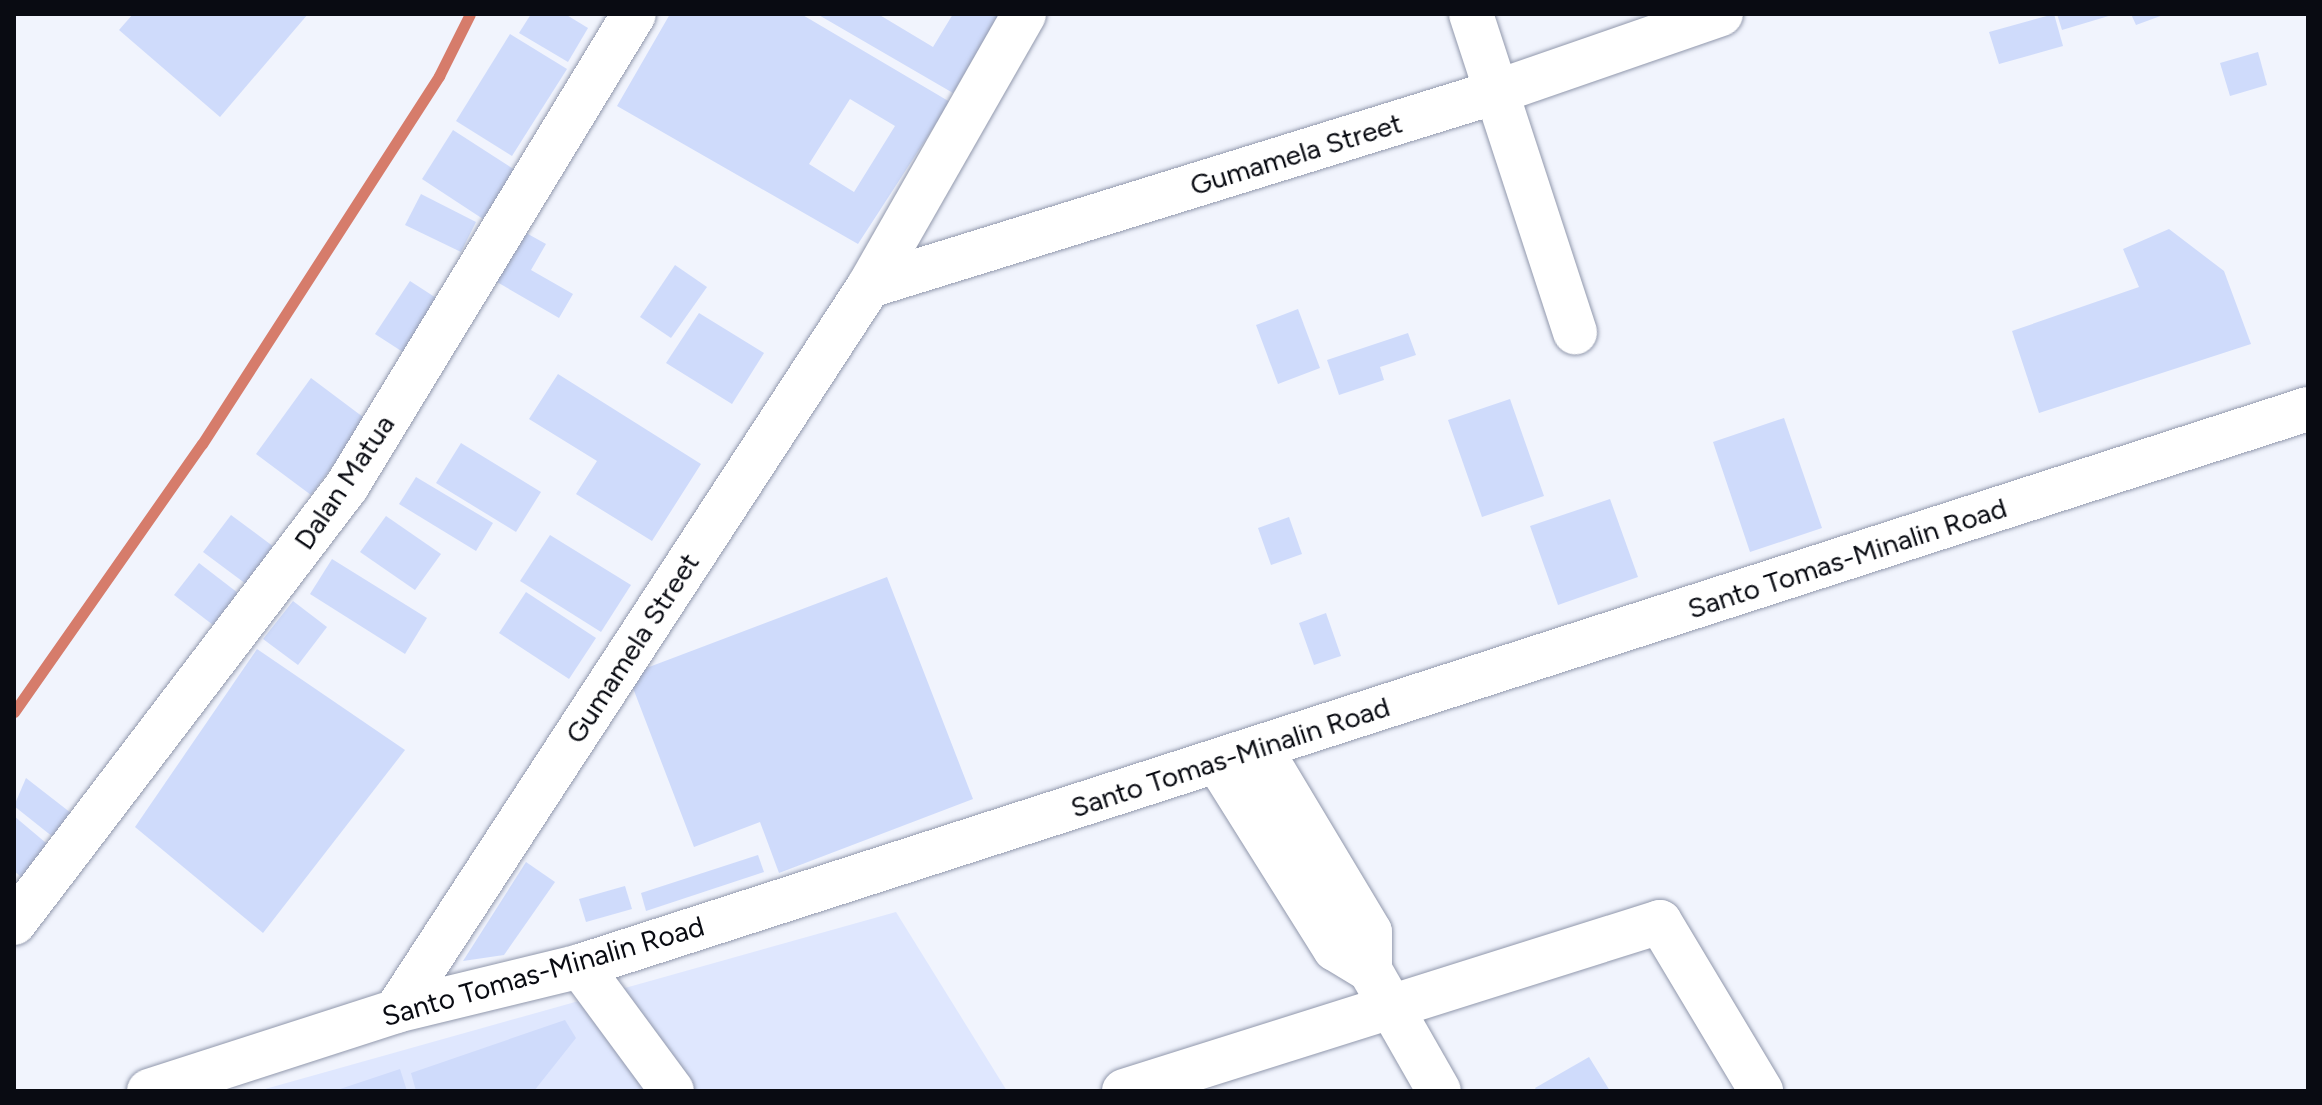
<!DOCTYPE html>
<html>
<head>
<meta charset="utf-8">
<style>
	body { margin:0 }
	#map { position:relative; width:2322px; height:1105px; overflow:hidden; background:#f1f4fd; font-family:Figtree,sans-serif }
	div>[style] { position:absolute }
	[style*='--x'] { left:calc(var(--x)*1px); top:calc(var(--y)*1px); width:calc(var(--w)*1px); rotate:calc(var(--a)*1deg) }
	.built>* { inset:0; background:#dfe7fe }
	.stream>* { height:11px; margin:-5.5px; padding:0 5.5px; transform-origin:5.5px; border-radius:5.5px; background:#d67c6b }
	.building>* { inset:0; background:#cfdbfb }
	.roads { filter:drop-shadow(0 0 2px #9198ac) drop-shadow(0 0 2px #9198ac) }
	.minor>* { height:44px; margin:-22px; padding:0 22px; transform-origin:22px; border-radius:22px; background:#fff }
	.major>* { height:44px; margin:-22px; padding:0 22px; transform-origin:22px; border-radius:22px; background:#fff }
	span { translate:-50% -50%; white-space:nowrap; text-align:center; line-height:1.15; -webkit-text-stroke:7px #fff; paint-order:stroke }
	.street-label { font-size:28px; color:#090b12 }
	.frame { position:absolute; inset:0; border:16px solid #090b12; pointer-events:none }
</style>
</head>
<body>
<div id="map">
	<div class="built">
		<div style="clip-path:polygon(896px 912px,1007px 1091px,258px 1091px)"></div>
	</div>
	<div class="stream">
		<div style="--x:14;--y:712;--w:327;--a:-55"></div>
		<div style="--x:202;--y:444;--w:438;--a:-57.2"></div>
		<div style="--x:439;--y:76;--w:69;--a:-63.4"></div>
	</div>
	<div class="building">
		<div style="clip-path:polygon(133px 14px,308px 14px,220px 117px,119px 30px)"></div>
		<div style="clip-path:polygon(531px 14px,565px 14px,588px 28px,568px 62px,519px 33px)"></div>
		<div style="clip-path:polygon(evenodd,670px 14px,801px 14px,950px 102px,858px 244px,617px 106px,670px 14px,850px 99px,895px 126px,854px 192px,809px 164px,850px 99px)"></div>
		<div style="clip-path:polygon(817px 14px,878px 14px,933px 47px,953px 14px,1000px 14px,953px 93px)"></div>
		<div style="clip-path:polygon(2054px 14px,2063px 46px,1999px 64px,1989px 32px)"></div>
		<div style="clip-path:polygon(2057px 14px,2112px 14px,2112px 15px,2062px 30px)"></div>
		<div style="clip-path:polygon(2131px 14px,2166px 14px,2136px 25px)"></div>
		<div style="clip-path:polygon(510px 34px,567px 69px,512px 156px,456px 121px)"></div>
		<div style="clip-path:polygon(2258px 52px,2267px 85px,2230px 96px,2220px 63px)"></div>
		<div style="clip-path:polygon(453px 130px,515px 170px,483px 219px,422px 179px)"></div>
		<div style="clip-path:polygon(421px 194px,476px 222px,461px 252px,405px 225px)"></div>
		<div style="clip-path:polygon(519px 229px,546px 244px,531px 270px,573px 294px,559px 318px,490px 278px)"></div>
		<div style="clip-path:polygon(2169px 229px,2224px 271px,2251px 344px,2039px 413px,2012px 331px,2139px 287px,2123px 249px)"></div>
		<div style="clip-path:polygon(675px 265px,707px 287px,671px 338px,640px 317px)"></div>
		<div style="clip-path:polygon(410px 281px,444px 303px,409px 356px,375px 334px)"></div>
		<div style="clip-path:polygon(1298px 309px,1320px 368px,1278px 384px,1256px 325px)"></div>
		<div style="clip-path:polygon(699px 313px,764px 353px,732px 404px,666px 363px)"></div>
		<div style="clip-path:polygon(1408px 333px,1416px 355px,1380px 367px,1384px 380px,1339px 395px,1327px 360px)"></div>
		<div style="clip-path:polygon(558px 374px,701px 464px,652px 541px,576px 494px,597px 461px,529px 419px)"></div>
		<div style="clip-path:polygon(311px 378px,367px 420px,311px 495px,256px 454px)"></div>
		<div style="clip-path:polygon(1510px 399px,1544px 496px,1482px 517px,1448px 420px)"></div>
		<div style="clip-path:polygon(1784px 418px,1822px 528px,1750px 552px,1713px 442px)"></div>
		<div style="clip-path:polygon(461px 443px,541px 492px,516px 532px,436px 483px)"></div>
		<div style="clip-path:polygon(416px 477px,493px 523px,476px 551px,399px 504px)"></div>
		<div style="clip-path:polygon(1610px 499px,1638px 577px,1558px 605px,1530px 526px)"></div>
		<div style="clip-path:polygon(231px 515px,274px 547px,246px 584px,203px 552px)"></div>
		<div style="clip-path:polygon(386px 516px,441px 554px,415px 590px,360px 552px)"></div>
		<div style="clip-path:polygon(1289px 517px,1302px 554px,1271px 565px,1258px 528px)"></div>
		<div style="clip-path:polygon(550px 535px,631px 585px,601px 632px,520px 581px)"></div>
		<div style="clip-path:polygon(332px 559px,427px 618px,405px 654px,310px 594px)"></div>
		<div style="clip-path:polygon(199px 563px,238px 593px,213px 625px,174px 595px)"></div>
		<div style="clip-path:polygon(887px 577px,973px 799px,779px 873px,760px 822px,694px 847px,628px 675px)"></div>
		<div style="clip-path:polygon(526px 592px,596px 638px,569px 679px,499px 633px)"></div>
		<div style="clip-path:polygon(293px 601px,327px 627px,298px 665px,263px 639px)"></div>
		<div style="clip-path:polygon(1326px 613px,1341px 656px,1314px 665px,1299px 623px)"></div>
		<div style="clip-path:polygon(257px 649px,405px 750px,263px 933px,135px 827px)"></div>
		<div style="clip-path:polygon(26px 778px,71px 813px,53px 837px,14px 806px)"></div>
		<div style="clip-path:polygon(14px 816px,52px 848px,25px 880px,14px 871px)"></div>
		<div style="clip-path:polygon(758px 855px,764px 872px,646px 911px,641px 893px)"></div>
		<div style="clip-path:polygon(526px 862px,555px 882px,504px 955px,463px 961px)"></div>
		<div style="clip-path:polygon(625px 886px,632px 909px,586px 922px,579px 899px)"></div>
		<div style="clip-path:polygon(565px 1020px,576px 1038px,534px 1091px,416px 1091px,411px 1073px)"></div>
		<div style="clip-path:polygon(1589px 1057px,1610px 1091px,1537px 1091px,1535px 1088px)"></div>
		<div style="clip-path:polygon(400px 1069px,407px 1091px,337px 1091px,337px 1090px)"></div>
	</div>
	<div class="roads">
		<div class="minor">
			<div style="--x:1471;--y:14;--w:335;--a:71.9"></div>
			<div style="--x:869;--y:286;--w:656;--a:-17.19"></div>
			<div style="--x:1496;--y:92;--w:238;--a:-19.1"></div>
			<div style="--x:1260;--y:748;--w:214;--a:59.1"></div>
			<div style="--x:1370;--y:932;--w:38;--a:90"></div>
			<div style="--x:1370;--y:970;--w:139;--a:60.3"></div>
			<div style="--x:1217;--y:761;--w:222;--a:57.9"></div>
			<div style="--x:1335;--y:949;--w:41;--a:31"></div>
			<div style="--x:14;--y:923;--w:549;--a:-52.69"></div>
			<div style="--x:347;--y:486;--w:552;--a:-58.7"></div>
			<div style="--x:580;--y:966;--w:155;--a:53.6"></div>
			<div style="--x:396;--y:1011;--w:866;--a:-56.88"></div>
			<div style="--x:869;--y:286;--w:313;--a:-60.3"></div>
			<div style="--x:1124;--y:1091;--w:562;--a:-17.5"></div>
			<div style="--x:1660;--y:922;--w:197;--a:59.1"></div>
		</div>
		<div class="major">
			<div style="--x:149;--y:1091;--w:260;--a:-17.9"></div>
			<div style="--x:396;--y:1011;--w:189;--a:-13.7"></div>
			<div style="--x:580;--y:966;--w:1816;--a:-17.87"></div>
		</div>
	</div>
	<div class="street-label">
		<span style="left:1296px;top:154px;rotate:-17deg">Gumamela Street</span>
		<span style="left:344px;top:482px;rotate:-56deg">Dalan Matua</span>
		<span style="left:1847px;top:558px;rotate:-18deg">Santo Tomas-Minalin Road</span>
		<span style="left:632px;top:648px;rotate:-57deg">Gumamela Street</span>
		<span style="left:1230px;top:757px;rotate:-18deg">Santo Tomas-Minalin Road</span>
		<span style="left:543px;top:971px;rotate:-16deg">Santo Tomas-Minalin Road</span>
	</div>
	<div class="frame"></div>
</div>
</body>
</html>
